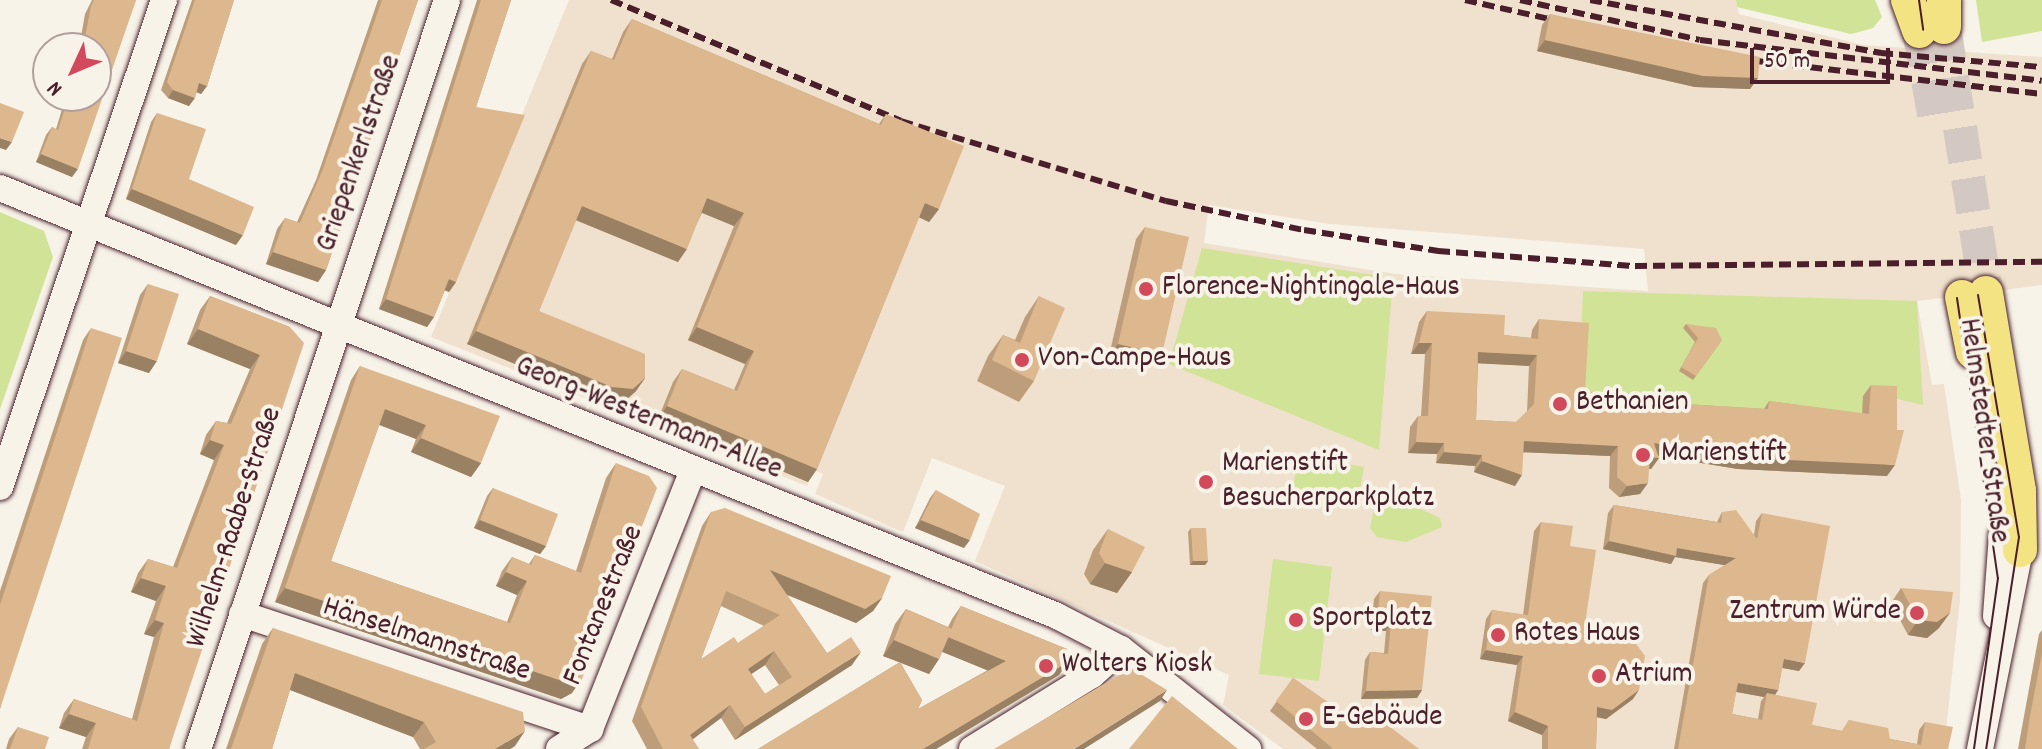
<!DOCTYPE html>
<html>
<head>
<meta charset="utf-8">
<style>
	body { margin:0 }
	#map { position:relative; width:2042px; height:749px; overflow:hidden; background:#f7f3e8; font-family:Dekko,sans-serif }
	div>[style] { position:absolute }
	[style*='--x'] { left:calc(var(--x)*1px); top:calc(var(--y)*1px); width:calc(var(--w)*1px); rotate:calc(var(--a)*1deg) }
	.built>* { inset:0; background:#efe1cd }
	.green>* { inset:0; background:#d0e397 }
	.major-tunnel>* { height:34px; margin-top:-17px; transform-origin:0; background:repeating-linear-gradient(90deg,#d4c9c2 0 34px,transparent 0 51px) }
	.roads { filter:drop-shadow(0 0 2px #4a1f2b) drop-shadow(0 0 2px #4a1f2b) }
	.minor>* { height:26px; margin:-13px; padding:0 13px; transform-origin:13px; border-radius:13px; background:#f7f3e8 }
	.major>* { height:34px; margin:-17px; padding:0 17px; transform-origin:17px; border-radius:17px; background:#f4e382 }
	.tram>* { height:2px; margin:-1px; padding:0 1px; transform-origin:1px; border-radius:1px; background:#4a1f2b }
	.rail>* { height:6px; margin-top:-3px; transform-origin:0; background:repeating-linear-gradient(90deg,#4a1f2b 0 12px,transparent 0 18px) }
	.wall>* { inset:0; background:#be9e7a }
	.shaded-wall>* { inset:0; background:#9b8163 }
	.building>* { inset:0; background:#ddb88e }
	.dots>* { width:22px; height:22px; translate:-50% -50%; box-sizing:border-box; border:4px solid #f7f3e8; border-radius:50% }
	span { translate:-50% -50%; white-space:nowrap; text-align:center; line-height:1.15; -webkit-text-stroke:8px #f7f3e8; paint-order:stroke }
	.street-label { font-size:30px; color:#4a1f2b }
	.poi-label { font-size:30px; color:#4a1f2b }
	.left { translate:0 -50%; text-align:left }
	.right { translate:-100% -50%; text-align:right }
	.north { position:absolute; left:32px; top:32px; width:80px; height:80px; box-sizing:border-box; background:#f7f3e8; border:2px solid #b29e9c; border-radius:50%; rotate:226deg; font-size:22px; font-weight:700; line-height:32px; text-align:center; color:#4a1f2b }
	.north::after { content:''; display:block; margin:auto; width:28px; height:36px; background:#d1495b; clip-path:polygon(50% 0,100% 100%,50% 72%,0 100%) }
	.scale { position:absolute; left:1750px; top:48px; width:140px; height:36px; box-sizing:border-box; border:4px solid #4a1f2b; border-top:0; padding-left:10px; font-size:24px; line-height:28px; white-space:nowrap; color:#4a1f2b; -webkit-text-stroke:6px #f7f3e8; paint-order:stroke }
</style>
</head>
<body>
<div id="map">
	<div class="built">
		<div style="clip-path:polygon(evenodd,569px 0,1736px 0,1739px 14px,1863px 45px,2042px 57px,2042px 285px,1917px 301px,1932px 385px,1944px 384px,1961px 500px,1960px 600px,1944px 749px,1283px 749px,1223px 705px,1229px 675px,975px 561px,1005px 486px,932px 458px,903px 532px,815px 494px,823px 474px,813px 470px,807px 486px,431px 337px,569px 0,1209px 205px,1330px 224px,1644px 249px,1648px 291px,1395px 274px,1204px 243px,1209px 205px)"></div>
	</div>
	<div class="green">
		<div style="clip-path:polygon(1736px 0,1875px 0,1882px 17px,1873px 28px,1851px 34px,1737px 7px)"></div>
		<div style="clip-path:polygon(1976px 0,2042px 0,2042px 31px,1982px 42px)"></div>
		<div style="clip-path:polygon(0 212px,44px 231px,53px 257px,0 409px)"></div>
		<div style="clip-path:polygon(1202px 248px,1393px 278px,1379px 450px,1169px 364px)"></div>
		<div style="clip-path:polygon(1583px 291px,1917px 301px,1923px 405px,1889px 397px,1862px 425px,1578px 403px)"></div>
		<div style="clip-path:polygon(1299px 455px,1364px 467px,1357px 505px,1292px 493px)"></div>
		<div style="clip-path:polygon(1394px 497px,1440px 518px,1442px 527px,1406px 542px,1377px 537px,1370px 528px,1376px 500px)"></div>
		<div style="clip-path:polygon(1273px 559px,1332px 567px,1319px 681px,1259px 674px)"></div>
	</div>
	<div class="major-tunnel">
		<div style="--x:1944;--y:27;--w:269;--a:81"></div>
		<div style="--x:1919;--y:31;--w:96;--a:79.7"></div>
	</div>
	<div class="roads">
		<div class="minor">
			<div style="--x:0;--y:188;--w:1140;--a:22.04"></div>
			<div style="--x:1057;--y:616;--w:72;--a:27.3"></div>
			<div style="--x:1121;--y:649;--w:162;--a:38.2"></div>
			<div style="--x:0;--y:487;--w:514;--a:-71.39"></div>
			<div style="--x:242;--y:614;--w:367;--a:18.3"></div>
			<div style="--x:1996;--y:616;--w:81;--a:-85.8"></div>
			<div style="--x:198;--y:749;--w:789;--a:-71.61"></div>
			<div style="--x:559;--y:749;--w:37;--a:-33"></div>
			<div style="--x:590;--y:729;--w:276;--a:-68.3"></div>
			<div style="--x:972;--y:749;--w:141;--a:-31.7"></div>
			<div style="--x:1092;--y:675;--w:39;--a:-42"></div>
			<div style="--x:1980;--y:749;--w:203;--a:-78.6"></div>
		</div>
		<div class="major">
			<div style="--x:1908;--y:0;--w:33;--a:70"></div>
			<div style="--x:1944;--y:27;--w:27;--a:-90"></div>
			<div style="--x:1986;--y:293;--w:201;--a:80.5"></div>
			<div style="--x:2019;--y:491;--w:59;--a:89"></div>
			<div style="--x:1962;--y:297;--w:56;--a:78.7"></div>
		</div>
	</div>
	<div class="tram">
		<div style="--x:1919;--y:0;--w:30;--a:82"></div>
		<div style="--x:1978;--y:295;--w:245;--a:80.4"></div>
		<div style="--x:2019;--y:537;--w:215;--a:98.8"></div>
		<div style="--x:1957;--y:298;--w:283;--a:81.7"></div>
		<div style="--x:1998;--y:578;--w:173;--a:98"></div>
	</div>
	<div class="rail">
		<div style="--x:611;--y:0;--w:314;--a:22.6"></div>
		<div style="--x:901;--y:121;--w:277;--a:16.8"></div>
		<div style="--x:1166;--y:201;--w:141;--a:11.9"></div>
		<div style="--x:1304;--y:230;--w:136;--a:8.9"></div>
		<div style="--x:1438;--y:251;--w:198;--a:4.4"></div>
		<div style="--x:1635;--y:266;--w:407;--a:-0.6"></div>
		<div style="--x:1465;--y:0;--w:105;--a:12.7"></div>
		<div style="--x:1520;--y:0;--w:184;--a:12.5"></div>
		<div style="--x:1700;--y:40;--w:344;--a:6.8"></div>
		<div style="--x:1590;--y:0;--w:296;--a:10.3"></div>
		<div style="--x:1881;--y:53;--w:162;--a:5"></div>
		<div style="--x:1739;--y:59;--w:305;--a:6.6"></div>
	</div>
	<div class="wall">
		<div style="clip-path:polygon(92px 0,136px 0,72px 177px,36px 162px,46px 135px,52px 127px,56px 129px,66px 96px,96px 96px,96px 48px,79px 48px,85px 14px)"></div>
		<div style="clip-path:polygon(192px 0,234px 0,207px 86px,201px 94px,197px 92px,189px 106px,168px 98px,161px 90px)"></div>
		<div style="clip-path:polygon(378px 0,418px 0,326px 270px,318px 282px,266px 264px,277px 229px,285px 218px,297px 222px,316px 180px)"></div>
		<div style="clip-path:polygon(477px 0,511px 0,476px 107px,456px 282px,449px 292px,445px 290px,434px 317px,427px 327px,379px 309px)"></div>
		<div style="clip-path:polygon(1550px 14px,1758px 78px,1750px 89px,1695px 87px,1537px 51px,1542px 25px)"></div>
		<div style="clip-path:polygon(632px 19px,879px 124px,886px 114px,939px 209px,929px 222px,919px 217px,817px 469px,808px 482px,658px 419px,673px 382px,682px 369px,734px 390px,745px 364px,688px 340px,734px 226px,702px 213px,678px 262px,576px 220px,539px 311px,645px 378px,636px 391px,624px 402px,602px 400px,467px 344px,582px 64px,591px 51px,612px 59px,623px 32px)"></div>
		<div style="clip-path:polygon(157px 113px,189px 179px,236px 245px,126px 199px,151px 122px)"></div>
		<div style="clip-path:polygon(1145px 227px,1162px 354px,1153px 366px,1109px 356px,1136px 239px)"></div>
		<div style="clip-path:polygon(148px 284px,149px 373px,118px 363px,140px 295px)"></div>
		<div style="clip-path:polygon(210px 296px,290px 327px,169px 749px,82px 749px,86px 737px,59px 728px,64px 713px,74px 699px,132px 719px,154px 637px,144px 634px,156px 601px,131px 592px,138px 573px,148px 559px,173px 567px,214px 460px,200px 454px,206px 435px,216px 421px,227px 423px,250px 369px,187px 344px,200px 310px)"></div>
		<div style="clip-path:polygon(1039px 296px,1034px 381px,1019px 402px,977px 381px,988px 356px,1003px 335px,1015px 340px,1025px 317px)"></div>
		<div style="clip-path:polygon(evenodd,1427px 311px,1504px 335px,1531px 338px,1532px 330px,1539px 319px,1585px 392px,1684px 404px,1764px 409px,1769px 401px,1862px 414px,1863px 396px,1871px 385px,1887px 476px,1738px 469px,1658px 456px,1659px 458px,1651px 469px,1649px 469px,1640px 494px,1619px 497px,1609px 488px,1610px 456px,1523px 452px,1515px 486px,1474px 472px,1475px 466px,1436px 463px,1437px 454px,1408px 453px,1410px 427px,1418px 416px,1421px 416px,1425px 354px,1411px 354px,1419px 322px,1427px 311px,1478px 363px,1529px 366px,1527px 412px,1516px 422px,1476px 420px,1478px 363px)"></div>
		<div style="clip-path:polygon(1686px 324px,1722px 340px,1693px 380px,1679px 371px,1695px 342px,1683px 328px)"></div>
		<div style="clip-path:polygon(91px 328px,0 709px,0 591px,83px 340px)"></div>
		<div style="clip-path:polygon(360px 366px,481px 463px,471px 477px,411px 452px,416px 439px,379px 425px,331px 561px,507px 622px,517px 595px,496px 586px,502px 571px,512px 557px,529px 564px,535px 555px,576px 571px,606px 478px,616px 463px,572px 693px,561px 699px,275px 602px,351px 380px)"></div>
		<div style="clip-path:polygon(493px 488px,546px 546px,540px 554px,474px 528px,487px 496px)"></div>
		<div style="clip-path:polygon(936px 490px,964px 548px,915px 528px,930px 498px)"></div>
		<div style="clip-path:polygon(evenodd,1614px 505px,1717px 522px,1722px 512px,1754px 535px,1756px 521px,1762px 513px,1799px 671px,1782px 668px,1778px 690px,1775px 695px,1812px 725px,1842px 731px,1849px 720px,1890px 739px,1917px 744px,1919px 730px,1925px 722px,1948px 749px,1674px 749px,1703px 583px,1709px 575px,1725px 565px,1675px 557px,1671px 564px,1603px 549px,1608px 513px,1614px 505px,1736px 692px,1764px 697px,1761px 701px,1758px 719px,1732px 714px,1736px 692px)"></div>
		<div style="clip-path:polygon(evenodd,711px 512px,882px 598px,873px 611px,856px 623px,787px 595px,827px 653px,852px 665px,735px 740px,721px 718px,692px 739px,699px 749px,647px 749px,632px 721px,702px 526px,711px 512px,721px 606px,764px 626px,738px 643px,701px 659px,721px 606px,711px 512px,765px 665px,779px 685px,765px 694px,751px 674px,765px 665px)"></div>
		<div style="clip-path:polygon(1541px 522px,1570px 546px,1585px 624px,1633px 699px,1606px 719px,1597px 717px,1596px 749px,1542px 749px,1542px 735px,1508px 721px,1517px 665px,1480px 659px,1486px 619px,1492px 610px,1523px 615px,1534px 531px)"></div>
		<div style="clip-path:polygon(1191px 528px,1208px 561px,1205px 565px,1190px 565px,1188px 532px)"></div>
		<div style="clip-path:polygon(1108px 529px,1132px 572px,1117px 593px,1090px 584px,1084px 574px,1093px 550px)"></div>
		<div style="clip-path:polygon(1901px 588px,1939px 628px,1927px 638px,1908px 635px,1891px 603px)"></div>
		<div style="clip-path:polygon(1380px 591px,1422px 690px,1417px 698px,1361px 699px,1365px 660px,1370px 652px,1384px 653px,1386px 631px,1371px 630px,1374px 599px)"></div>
		<div style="clip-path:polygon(evenodd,961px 606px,1067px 649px,1068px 662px,1059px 675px,936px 749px,758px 749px,900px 662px,883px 656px,895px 624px,906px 609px,948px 627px,952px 619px,961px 606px,942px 652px,988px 670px,918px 709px,922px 700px,900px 662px,929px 674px,939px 659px,942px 652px)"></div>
		<div style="clip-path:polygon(273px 628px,515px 746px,510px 749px,420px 749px,413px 737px,290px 690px,272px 749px,226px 749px,262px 644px)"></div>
		<div style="clip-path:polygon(2042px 630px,2042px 749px,2018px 749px,2039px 634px)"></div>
		<div style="clip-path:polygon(1293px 678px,1350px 718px,1419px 749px,1317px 749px,1270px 711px)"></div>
		<div style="clip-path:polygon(18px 727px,45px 749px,6px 749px,9px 739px)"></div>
	</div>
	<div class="shaded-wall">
		<div style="clip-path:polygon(1545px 40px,1758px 78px,1750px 89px,1695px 87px,1537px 51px)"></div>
		<div style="clip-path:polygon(199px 83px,207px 86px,201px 94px,194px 91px)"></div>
		<div style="clip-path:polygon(173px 90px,195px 98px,189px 106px,168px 98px)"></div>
		<div style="clip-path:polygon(0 138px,12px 142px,6px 150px,0 148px)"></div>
		<div style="clip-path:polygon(41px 154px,78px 169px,72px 177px,36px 162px)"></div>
		<div style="clip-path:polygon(132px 189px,243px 235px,236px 245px,126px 199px)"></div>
		<div style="clip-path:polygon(707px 198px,744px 213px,734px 226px,698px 211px)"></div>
		<div style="clip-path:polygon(925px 203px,939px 209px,929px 222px,916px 216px)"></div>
		<div style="clip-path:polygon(582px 206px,687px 249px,678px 262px,573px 219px)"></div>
		<div style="clip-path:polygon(273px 252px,326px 270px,318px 282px,266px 264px)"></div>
		<div style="clip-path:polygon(449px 279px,456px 282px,449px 292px,442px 289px)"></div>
		<div style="clip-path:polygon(386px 299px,434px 317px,427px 327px,379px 309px)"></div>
		<div style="clip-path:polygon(697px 327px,754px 351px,745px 364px,688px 340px)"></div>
		<div style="clip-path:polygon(198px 329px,260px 355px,250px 369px,187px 344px)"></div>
		<div style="clip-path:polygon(476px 331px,645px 378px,636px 391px,624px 402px,602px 400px,467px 344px)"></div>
		<div style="clip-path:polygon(1419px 343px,1432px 343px,1425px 354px,1411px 354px)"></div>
		<div style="clip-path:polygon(1118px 344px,1162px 354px,1153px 366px,1109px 356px)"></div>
		<div style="clip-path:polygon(126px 351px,157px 361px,149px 373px,118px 363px)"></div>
		<div style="clip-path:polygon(1478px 352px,1537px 355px,1529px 366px,1471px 363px)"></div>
		<div style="clip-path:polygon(667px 406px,817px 469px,808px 482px,658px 419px)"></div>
		<div style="clip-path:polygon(385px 409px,426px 425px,416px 439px,375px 423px)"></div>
		<div style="clip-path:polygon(421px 438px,481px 463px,471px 477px,411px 452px)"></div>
		<div style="clip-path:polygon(210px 440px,224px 445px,214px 460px,200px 454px)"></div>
		<div style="clip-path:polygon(1524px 441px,1618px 446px,1610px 456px,1516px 452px)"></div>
		<div style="clip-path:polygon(1416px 442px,1444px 443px,1437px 454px,1408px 453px)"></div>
		<div style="clip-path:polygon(1654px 443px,1895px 465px,1887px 476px,1738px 469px,1647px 454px)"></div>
		<div style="clip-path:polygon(1444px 452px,1482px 455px,1475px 466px,1436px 463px)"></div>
		<div style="clip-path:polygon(1650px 457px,1659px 458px,1651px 469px,1643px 468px)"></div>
		<div style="clip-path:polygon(1482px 461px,1522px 475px,1515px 486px,1474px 472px)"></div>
		<div style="clip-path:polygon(1648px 483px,1640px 494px,1619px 497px,1627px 486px)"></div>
		<div style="clip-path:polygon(480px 520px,546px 546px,540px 554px,474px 528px)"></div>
		<div style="clip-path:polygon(921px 520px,970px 540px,964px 548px,915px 528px)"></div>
		<div style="clip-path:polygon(1609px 541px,1677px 548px,1736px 558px,1730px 566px,1675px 557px,1671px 564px,1603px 549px)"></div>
		<div style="clip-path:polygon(1193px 561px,1208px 561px,1205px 565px,1190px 565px)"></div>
		<div style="clip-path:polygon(1105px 563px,1132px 572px,1117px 593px,1090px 584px)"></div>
		<div style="clip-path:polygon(770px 570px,882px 598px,873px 611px,856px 623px,761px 584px)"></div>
		<div style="clip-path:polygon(506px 572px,527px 581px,517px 595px,496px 586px)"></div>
		<div style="clip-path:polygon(141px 578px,166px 586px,156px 601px,131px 592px)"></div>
		<div style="clip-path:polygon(285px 588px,582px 679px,572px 693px,561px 699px,275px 602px)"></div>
		<div style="clip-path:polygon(1950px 613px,1939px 628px,1927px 638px,1908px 635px,1918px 620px)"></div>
		<div style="clip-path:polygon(155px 620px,164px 623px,154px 637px,144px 634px)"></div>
		<div style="clip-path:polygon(1377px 621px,1391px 623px,1386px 631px,1371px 630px)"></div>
		<div style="clip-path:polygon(948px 637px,1006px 661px,996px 674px,938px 650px)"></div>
		<div style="clip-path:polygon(894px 640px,939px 659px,929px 674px,883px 656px)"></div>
		<div style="clip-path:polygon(1486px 650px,1523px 656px,1517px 665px,1480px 659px)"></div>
		<div style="clip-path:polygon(774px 651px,765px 665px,738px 683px,748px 669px)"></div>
		<div style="clip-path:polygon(861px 652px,852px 665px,735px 740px,745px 727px)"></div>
		<div style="clip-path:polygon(1784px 659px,1805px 663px,1799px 671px,1778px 667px)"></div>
		<div style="clip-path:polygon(1068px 662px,1059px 675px,936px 749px,923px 749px)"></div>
		<div style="clip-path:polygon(295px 673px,424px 722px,413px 737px,285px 688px)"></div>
		<div style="clip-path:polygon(1738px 683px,1778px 690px,1773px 698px,1767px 693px,1764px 697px,1732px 691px)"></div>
		<div style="clip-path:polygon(1167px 690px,1160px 701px,1084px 749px,1074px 749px)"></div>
		<div style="clip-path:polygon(1422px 690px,1417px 698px,1361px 699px,1366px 691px)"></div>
		<div style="clip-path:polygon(1639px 690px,1633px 699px,1606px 719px,1591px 716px,1597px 707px)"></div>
		<div style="clip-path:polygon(730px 705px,721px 718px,680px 749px,690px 735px)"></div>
		<div style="clip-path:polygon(1515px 712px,1548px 726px,1542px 735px,1508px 721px)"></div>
		<div style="clip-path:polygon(69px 714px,96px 723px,86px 737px,59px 728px)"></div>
		<div style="clip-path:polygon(525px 731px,515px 746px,510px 749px,495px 749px)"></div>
	</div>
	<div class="building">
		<div style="clip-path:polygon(94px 0,136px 0,78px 169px,41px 154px,52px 127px,58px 130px,69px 96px,96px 96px,96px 48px,83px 48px,91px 6px)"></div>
		<div style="clip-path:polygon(195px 0,234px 0,207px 86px,199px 83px,195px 98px,173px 90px,167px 82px)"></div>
		<div style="clip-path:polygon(382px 0,418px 0,326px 270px,273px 252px,285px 218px,300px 223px,323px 169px)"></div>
		<div style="clip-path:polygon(481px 0,511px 0,476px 107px,525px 115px,456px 282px,449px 279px,434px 317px,386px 299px)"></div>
		<div style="clip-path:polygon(1550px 14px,1760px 57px,1758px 78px,1703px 76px,1545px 40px)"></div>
		<div style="clip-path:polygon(632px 19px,881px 125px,886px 114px,964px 146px,939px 209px,925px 203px,817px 469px,667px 406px,682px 369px,737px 391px,754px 351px,697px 327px,744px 213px,707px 198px,687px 249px,582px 206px,539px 311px,645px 354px,645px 378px,633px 389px,612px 387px,476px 331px,591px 51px,614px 60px)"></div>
		<div style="clip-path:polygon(0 103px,24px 112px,12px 142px,0 138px)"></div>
		<div style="clip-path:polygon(157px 113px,206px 129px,189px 179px,254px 207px,243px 235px,132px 189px)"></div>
		<div style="clip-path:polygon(1145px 227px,1189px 237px,1162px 354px,1118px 344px)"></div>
		<div style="clip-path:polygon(148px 284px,179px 294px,157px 361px,126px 351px)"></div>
		<div style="clip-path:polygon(210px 296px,290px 327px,304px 343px,169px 749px,88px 749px,96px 723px,69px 714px,74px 699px,137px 721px,164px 623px,155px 620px,166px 586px,141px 578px,148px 559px,177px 568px,224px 445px,210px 440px,216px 421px,231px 424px,260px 355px,198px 329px)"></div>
		<div style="clip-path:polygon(1039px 296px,1065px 308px,1034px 381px,992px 360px,1003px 335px,1020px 343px)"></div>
		<div style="clip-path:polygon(evenodd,1427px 311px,1505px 315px,1504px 335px,1538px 339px,1539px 319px,1589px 323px,1585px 392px,1684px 394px,1684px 404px,1768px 409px,1769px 401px,1869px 414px,1871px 385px,1897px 386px,1897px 430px,1904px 430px,1895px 465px,1746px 458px,1654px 443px,1659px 458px,1650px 457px,1648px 483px,1627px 486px,1617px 477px,1618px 446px,1524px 441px,1522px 475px,1482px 461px,1482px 455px,1444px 452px,1444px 443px,1416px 442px,1418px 416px,1428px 416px,1432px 343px,1419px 343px,1427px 311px,1478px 352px,1537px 355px,1534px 404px,1516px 422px,1476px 420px,1478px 352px)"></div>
		<div style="clip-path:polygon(1686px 324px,1716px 328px,1722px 340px,1696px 376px,1681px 367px,1698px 338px)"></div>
		<div style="clip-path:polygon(91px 328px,122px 338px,0 709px,0 605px)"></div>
		<div style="clip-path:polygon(360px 366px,500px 416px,481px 463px,421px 438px,426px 425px,385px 409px,331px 561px,510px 623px,527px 581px,506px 572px,512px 557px,531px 565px,535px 555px,581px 573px,616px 463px,649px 476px,657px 488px,582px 679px,571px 684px,285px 588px)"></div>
		<div style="clip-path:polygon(493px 488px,558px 514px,546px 546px,480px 520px)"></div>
		<div style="clip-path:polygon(936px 490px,980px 514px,970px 540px,921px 520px)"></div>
		<div style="clip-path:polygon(1614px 505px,1721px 523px,1722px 512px,1736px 510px,1757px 539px,1762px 513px,1830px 526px,1805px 663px,1784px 659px,1778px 690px,1738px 683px,1732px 714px,1762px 720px,1767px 693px,1817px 703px,1812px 725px,1842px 731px,1849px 720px,1888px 728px,1890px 739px,1921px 745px,1925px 722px,1953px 727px,1948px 749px,1678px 749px,1709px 575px,1736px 558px,1677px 548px,1676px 556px,1609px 541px)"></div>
		<div style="clip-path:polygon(evenodd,725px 508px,891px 576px,882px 598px,865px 609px,770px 570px,827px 653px,851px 637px,861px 652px,745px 727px,730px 705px,690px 735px,699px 749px,663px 749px,641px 707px,711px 512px,725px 508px,726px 591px,780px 615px,738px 643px,734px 637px,701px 659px,726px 591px,725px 508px,774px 651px,792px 677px,765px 694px,748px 669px,774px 651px)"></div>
		<div style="clip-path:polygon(1541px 522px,1573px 526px,1570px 546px,1596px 550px,1585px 624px,1625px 629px,1645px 656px,1639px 690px,1612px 710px,1597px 707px,1596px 749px,1548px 749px,1548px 726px,1515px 712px,1523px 656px,1486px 650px,1492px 610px,1528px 615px)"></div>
		<div style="clip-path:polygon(1191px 528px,1206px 528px,1208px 561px,1193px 561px)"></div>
		<div style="clip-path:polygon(1108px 529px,1145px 547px,1132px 572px,1105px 563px,1099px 553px)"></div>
		<div style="clip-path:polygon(1901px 588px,1953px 592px,1950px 613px,1937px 622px,1918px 620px)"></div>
		<div style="clip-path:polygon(1380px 591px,1432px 596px,1422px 690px,1366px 691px,1370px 652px,1388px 654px,1391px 623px,1377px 621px)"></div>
		<div style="clip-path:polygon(961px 606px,1067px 649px,1068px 662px,923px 749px,758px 749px,900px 662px,922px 700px,918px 709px,1006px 661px,948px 637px)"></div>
		<div style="clip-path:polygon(906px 609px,952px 629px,939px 659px,894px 640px)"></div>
		<div style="clip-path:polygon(273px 628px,523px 712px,525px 731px,495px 749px,424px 749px,436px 742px,424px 722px,295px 673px,272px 749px,231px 749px)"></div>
		<div style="clip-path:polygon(2042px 653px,2042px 749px,2025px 749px,2030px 716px)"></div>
		<div style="clip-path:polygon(1131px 668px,1167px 690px,1074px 749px,994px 749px)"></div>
		<div style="clip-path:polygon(1293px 678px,1351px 718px,1360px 704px,1419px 749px,1332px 749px,1331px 747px,1276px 701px)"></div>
		<div style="clip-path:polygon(1172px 696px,1238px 749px,1129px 749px)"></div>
		<div style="clip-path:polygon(18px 727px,49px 737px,45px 749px,10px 749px)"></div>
	</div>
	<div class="dots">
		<div style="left:1146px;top:289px;background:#d1495b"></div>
		<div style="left:1022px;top:360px;background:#d1495b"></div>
		<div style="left:1560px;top:404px;background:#d1495b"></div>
		<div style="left:1643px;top:455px;background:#d1495b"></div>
		<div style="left:1206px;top:482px;background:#d1495b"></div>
		<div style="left:1917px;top:613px;background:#d1495b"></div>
		<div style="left:1296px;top:620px;background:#d1495b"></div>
		<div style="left:1498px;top:635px;background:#d1495b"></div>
		<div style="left:1046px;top:666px;background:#d1495b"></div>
		<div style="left:1599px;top:676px;background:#d1495b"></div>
		<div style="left:1306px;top:719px;background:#d1495b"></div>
	</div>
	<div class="street-label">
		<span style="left:361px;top:154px;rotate:-71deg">Griepenkerlstraße</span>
		<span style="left:648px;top:420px;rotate:22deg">Georg-Westermann-Allee</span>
		<span style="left:1982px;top:431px;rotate:82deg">Helmstedter Straße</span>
		<span style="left:236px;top:528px;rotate:-72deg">Wilhelm-Raabe-Straße</span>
		<span style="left:605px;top:606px;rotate:-68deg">Fontanestraße</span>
		<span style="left:426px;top:641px;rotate:18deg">Hänselmannstraße</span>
	</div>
	<div class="poi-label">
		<span class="left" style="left:1162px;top:289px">Florence-Nightingale-Haus</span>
		<span class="left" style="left:1038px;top:360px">Von-Campe-Haus</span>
		<span class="left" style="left:1576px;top:404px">Bethanien</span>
		<span class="left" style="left:1661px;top:455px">Marienstift</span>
		<span class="left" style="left:1222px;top:482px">Marienstift<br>Besucherparkplatz</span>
		<span class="right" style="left:1901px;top:613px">Zentrum Würde</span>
		<span class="left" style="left:1312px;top:620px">Sportplatz</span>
		<span class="left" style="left:1514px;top:635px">Rotes Haus</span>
		<span class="left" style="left:1062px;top:666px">Wolters Kiosk</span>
		<span class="left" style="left:1615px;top:676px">Atrium</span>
		<span class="left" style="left:1322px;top:719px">E-Gebäude</span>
	</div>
	<div class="north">N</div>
	<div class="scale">50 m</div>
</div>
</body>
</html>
